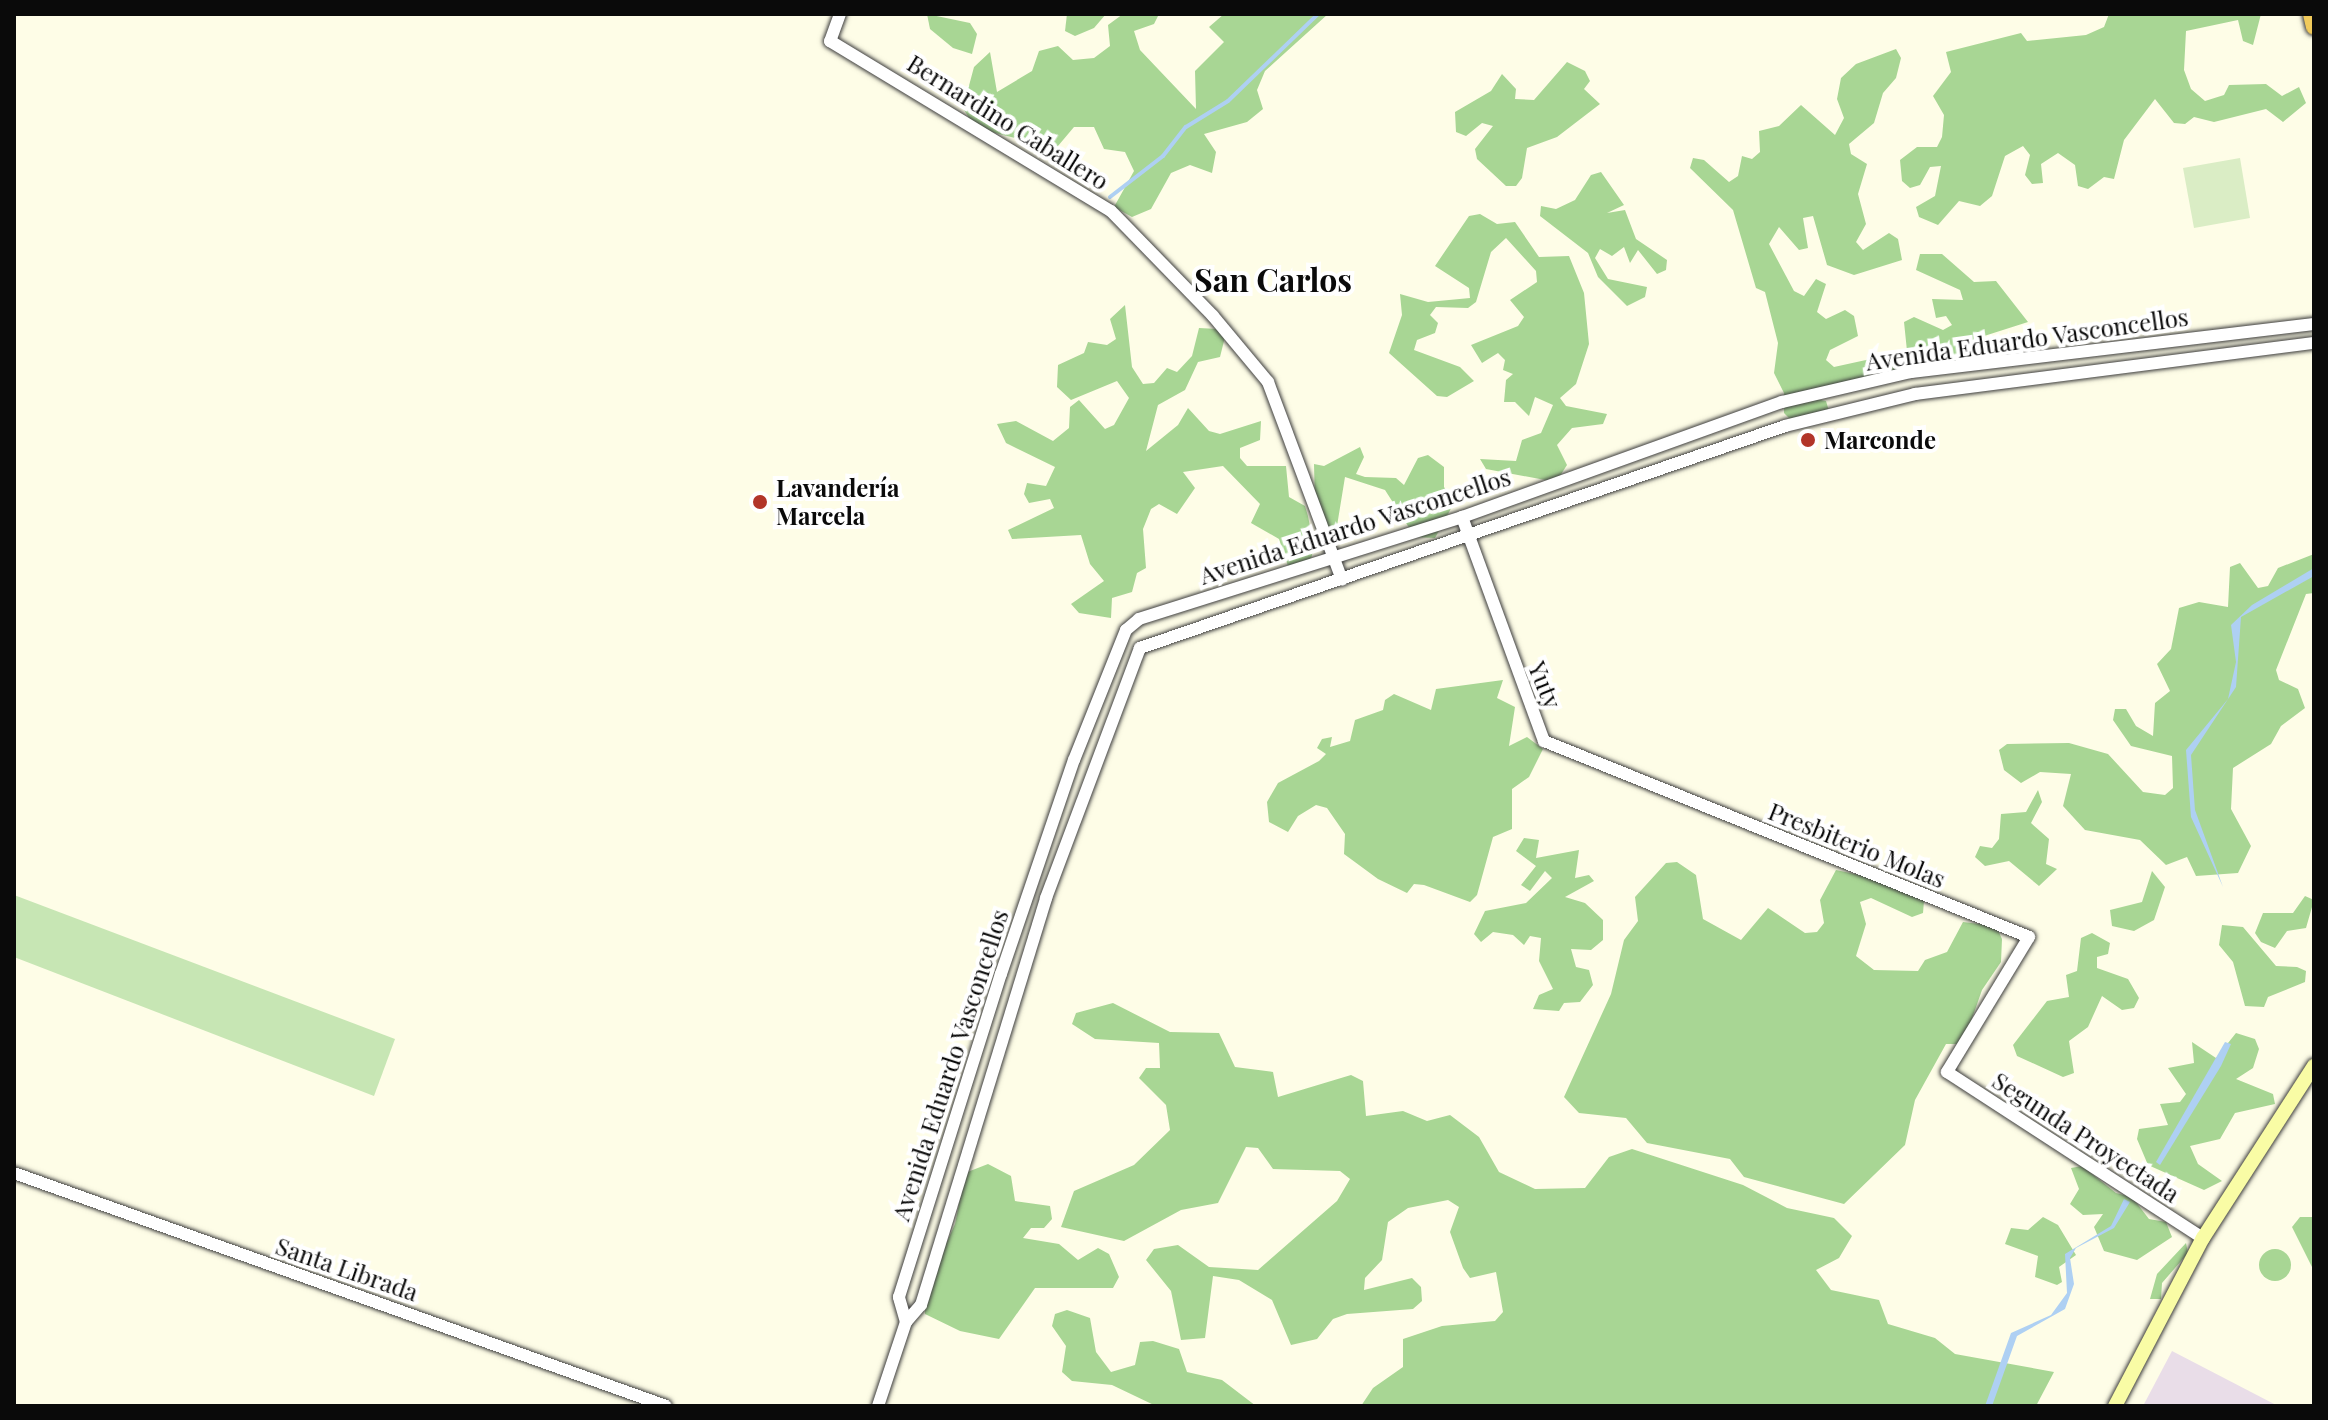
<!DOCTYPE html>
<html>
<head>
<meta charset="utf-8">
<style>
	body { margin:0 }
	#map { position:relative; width:2328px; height:1420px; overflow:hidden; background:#fefde7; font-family:"Playfair Display",serif }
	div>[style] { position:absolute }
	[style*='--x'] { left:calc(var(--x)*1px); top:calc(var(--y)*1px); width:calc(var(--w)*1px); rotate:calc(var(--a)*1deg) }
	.industrial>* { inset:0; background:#e9dde8 }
	.green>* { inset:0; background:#c7e6b4 }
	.forest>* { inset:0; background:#a8d694 }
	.round { border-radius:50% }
	.pitch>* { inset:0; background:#daedc5 }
	.water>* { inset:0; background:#aed0f3 }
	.stream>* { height:4px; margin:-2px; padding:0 2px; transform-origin:2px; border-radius:2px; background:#aed0f3 }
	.roads { filter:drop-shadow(0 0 2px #3d3d3d) drop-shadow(0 0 2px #3d3d3d) }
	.tertiary>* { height:12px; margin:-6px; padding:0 6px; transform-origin:6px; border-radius:6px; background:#fff }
	.secondary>* { height:14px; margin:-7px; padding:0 7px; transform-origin:7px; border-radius:7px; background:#f9fca5 }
	.trunk>* { height:16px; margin:-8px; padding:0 8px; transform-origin:8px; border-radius:8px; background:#f0ca5c }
	.dots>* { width:22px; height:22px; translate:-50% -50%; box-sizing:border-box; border:4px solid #fff; border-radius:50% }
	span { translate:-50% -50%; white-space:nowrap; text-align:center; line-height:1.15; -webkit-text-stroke:8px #fff; paint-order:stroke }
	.street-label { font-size:24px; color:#0a0a0a }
	.poi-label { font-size:24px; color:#0a0a0a; font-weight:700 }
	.left { translate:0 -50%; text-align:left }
	.district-label { font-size:32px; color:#0a0a0a; font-weight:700 }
	.frame { position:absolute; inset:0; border:16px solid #0a0a0a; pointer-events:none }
</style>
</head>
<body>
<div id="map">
	<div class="industrial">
		<div style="clip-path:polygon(2172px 1351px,2278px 1406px,2143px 1406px)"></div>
	</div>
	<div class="green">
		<div style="clip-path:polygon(14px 895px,395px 1039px,374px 1096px,14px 957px)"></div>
	</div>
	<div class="forest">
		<div style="clip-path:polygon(927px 14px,970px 23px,977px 34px,972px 54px,953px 48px,930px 29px)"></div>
		<div style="clip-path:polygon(1067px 14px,1106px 14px,1094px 28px,1075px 36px,1065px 31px)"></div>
		<div style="clip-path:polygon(1123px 14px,1159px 14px,1154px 24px,1134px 31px,1140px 50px,1196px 109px,1195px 71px,1224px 42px,1209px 27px,1224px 14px,1328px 14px,1265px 71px,1257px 90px,1263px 109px,1247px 122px,1204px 134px,1216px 152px,1212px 173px,1190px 165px,1171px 173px,1151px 209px,1132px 217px,1114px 207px,1134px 171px,1125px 152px,1104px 149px,1094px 127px,1074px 127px,1047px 159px,1019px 139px,975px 128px,963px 108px,974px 67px,990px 52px,997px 92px,1032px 71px,1039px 51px,1058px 46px,1073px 60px,1094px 58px,1110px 46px,1108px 25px)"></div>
		<div style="clip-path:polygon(2109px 14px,2261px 14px,2253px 45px,2243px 41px,2238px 20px,2186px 31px,2184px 70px,2191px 89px,2205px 101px,2224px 95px,2229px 85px,2266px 84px,2282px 96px,2299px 87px,2306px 103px,2283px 122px,2266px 109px,2214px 122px,2194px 117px,2185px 124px,2174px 123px,2155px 99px,2124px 140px,2114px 179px,2104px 177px,2088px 189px,2078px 186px,2075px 165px,2058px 153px,2041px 164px,2043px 183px,2032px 184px,2025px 175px,2030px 155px,2023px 146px,2005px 156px,1992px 196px,1980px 206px,1959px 201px,1938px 225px,1919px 217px,1916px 207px,1935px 196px,1941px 166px,1930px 167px,1920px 185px,1910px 188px,1902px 181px,1900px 160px,1917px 147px,1937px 147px,1942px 137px,1944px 115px,1933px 96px,1951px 72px,1946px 52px,2021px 33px,2027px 41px,2086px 35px,2104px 27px)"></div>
		<div style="clip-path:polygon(1896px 49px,1901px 58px,1896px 78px,1883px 93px,1874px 123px,1849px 144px,1851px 154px,1867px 164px,1858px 194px,1866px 224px,1856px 242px,1863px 250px,1889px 233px,1898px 239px,1902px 260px,1854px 275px,1827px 265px,1813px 216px,1803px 218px,1808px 248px,1799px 250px,1779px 227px,1769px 244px,1794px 291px,1804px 296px,1816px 279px,1826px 284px,1817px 312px,1826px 319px,1845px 310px,1854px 316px,1858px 336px,1830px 350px,1826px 360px,1834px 367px,1907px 351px,1904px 322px,1914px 317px,1943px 330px,1952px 325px,1946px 316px,1936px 318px,1932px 299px,1963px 300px,1960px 290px,1916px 270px,1920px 254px,1942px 254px,1974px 282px,1996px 281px,2028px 322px,1981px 337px,1967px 365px,1875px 372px,1815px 399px,1826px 401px,1829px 411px,1791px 420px,1784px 413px,1784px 393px,1774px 373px,1778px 343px,1765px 292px,1756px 288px,1733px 210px,1690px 168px,1693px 158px,1704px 160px,1729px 182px,1738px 176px,1742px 156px,1752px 159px,1760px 152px,1759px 131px,1779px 126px,1801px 105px,1835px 135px,1844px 118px,1837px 99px,1841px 78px,1856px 64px)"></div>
		<div style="clip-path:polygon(1567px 62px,1585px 71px,1590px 81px,1584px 89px,1600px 104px,1557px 137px,1527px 148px,1522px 178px,1516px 186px,1506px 186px,1477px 159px,1475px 149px,1493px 126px,1482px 123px,1466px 136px,1456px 132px,1455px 112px,1491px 91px,1502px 74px,1516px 89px,1515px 99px,1534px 100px)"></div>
		<div style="clip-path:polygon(1601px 172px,1624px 205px,1607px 213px,1625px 210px,1636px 239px,1667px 260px,1666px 270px,1657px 274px,1638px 250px,1630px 263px,1624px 247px,1612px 256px,1600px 249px,1595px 258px,1608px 279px,1647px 287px,1645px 297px,1627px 306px,1598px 277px,1588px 253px,1540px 216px,1541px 206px,1556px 209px,1575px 200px,1591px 175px)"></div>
		<div style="clip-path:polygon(1480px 214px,1497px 224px,1515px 222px,1539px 257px,1569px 256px,1584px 293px,1589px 344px,1576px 384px,1560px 398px,1566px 406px,1607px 414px,1603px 424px,1572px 428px,1557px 445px,1567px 465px,1556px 482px,1486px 469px,1480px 459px,1516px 461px,1522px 440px,1541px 433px,1553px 405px,1535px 397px,1529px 416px,1515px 402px,1504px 402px,1506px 380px,1513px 374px,1503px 370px,1505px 360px,1498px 353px,1482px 363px,1471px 345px,1518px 326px,1524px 317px,1510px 300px,1537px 282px,1536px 271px,1506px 238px,1491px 252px,1476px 302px,1468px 308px,1436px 307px,1430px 315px,1438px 323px,1435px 333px,1417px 340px,1414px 350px,1460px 367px,1474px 381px,1447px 397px,1437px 396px,1389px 353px,1402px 315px,1400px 294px,1428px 302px,1470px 298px,1469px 288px,1435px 266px,1469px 216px)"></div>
		<div style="clip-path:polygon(1125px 305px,1132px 367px,1143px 384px,1154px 383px,1167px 368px,1177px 372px,1192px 356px,1199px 328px,1218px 329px,1225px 337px,1220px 357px,1198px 362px,1185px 390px,1158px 405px,1146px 451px,1178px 425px,1188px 408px,1209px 431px,1220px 434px,1261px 421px,1260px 440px,1240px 448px,1240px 458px,1247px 466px,1286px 466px,1289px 497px,1305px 506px,1308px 516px,1314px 547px,1309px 567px,1289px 569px,1279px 539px,1251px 523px,1260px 504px,1223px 466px,1183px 472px,1195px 488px,1177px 514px,1159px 504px,1151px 509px,1143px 529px,1146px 568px,1137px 573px,1132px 592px,1112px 598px,1111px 618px,1079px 613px,1071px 604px,1104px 581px,1090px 564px,1081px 535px,1012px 539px,1008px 530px,1054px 508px,1050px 499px,1029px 503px,1024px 494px,1027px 483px,1046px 486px,1055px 467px,1006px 443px,997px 424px,1016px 421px,1053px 441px,1069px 428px,1070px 407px,1079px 400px,1105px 429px,1114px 425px,1129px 398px,1117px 381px,1071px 400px,1057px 387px,1058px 365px,1084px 353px,1088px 342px,1107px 345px,1116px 339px,1110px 319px)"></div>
		<div style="clip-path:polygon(1360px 447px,1364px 457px,1356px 474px,1365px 477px,1396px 478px,1404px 485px,1418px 458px,1428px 455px,1444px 467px,1444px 487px,1454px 503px,1435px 538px,1415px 537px,1385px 490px,1345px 477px,1337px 526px,1329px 533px,1315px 504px,1314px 464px,1324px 466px)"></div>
		<div style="clip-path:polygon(2314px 554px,2314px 593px,2306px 594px,2276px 670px,2279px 680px,2298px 689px,2305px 708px,2281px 726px,2271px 744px,2233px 768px,2231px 809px,2251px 846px,2238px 873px,2196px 876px,2187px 857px,2166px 865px,2140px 840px,2085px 830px,2063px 806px,2071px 774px,2040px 772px,2021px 783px,2004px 770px,1999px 750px,2007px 744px,2069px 743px,2108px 754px,2143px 792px,2165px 795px,2173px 788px,2172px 756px,2131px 746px,2113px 720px,2115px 709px,2126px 709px,2136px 726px,2153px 736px,2155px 703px,2170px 691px,2157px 664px,2171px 649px,2179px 608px,2199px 602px,2228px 607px,2230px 567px,2240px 563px,2258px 588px,2268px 586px,2278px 568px)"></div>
		<div style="clip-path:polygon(1503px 680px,1497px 698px,1515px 707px,1509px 746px,1527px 737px,1543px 749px,1529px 777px,1512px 789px,1512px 829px,1493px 837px,1477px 895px,1470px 902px,1424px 885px,1414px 884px,1407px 893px,1378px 879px,1344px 854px,1345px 834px,1327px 808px,1316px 805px,1298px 816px,1288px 832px,1269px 822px,1267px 802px,1278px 783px,1319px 761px,1326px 754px,1317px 748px,1322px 739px,1332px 737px,1330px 747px,1350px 741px,1355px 720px,1383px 710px,1385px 700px,1394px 694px,1431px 710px,1436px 689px)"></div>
		<div style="clip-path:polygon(2038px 790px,2042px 802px,2031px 823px,2049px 839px,2046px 864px,2057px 869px,2039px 886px,2009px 861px,1985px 866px,1975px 857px,1980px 846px,1992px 848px,1999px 839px,2001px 814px,2026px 812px)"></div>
		<div style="clip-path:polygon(1524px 838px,1539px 840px,1536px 858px,1579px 850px,1575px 878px,1589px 875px,1594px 881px,1565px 897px,1585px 903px,1603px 920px,1603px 940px,1591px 950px,1571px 949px,1576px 967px,1589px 970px,1593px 985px,1580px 1002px,1564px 1003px,1559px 1011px,1533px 1009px,1539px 995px,1553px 989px,1539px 961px,1541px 938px,1530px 936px,1524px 945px,1513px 935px,1493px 932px,1481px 942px,1474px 934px,1485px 911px,1526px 903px,1552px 878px,1545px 871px,1530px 891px,1521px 885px,1536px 866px,1516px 851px)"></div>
		<div style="clip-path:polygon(1677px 862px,1696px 875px,1703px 919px,1741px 940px,1768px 908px,1805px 933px,1817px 932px,1824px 923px,1820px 900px,1836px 870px,1925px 889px,1923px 913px,1912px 917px,1871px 898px,1860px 902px,1866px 924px,1856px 956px,1874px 970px,1918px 971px,1925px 960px,1947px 952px,1963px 922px,1996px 926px,2002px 939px,2001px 962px,1982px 990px,1963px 1044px,1946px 1044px,1915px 1100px,1905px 1145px,1844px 1204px,1744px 1177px,1730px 1159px,1647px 1143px,1626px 1118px,1579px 1113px,1564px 1097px,1611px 994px,1624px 940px,1638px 921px,1635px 897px,1666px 863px)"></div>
		<div style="clip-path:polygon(2152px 871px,2165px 887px,2154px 920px,2134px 931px,2112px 926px,2110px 910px,2142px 902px)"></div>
		<div style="clip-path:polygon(2305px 896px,2314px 900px,2306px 928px,2287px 931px,2275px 948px,2261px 942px,2255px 933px,2263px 913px,2293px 913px)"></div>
		<div style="clip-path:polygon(2222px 925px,2243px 927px,2276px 966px,2297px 967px,2306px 971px,2305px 982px,2268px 997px,2264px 1007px,2245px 1006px,2233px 962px,2219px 945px)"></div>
		<div style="clip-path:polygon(2092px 933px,2110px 943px,2108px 954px,2097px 957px,2097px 968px,2128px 979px,2139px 998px,2134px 1008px,2122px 1010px,2102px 996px,2088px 1027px,2069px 1041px,2074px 1073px,2063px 1077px,2017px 1056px,2013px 1045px,2047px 1001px,2069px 997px,2066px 975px,2077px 971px,2081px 938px)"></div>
		<div style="clip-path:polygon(1113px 1003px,1170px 1032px,1219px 1033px,1235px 1067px,1273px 1072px,1278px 1097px,1351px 1075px,1363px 1081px,1366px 1116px,1403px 1111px,1427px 1121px,1450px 1115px,1479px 1137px,1499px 1172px,1535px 1189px,1585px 1188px,1609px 1157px,1632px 1149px,1743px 1185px,1787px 1208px,1834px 1218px,1852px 1236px,1839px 1258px,1816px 1270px,1831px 1290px,1879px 1300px,1888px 1324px,1935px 1338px,1955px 1354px,2054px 1372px,2036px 1406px,1361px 1406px,1373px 1388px,1403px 1367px,1403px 1339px,1442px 1326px,1495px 1321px,1503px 1312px,1496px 1272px,1470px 1278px,1463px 1268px,1450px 1232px,1459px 1207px,1448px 1200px,1408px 1208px,1388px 1222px,1382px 1260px,1365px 1278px,1364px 1290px,1412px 1278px,1421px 1287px,1422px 1301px,1413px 1309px,1347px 1314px,1333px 1319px,1317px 1339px,1291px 1345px,1272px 1300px,1239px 1280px,1213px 1276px,1205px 1338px,1181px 1340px,1171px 1291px,1146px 1260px,1154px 1249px,1178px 1245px,1209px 1267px,1258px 1270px,1337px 1201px,1350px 1179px,1340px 1171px,1273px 1169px,1258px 1148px,1246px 1147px,1218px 1203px,1181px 1210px,1124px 1241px,1061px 1227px,1074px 1191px,1134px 1165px,1170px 1130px,1166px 1105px,1139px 1078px,1146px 1068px,1160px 1068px,1159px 1043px,1095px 1039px,1072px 1024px,1076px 1013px)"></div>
		<div style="clip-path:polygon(2236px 1033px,2255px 1039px,2259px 1049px,2253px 1068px,2236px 1079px,2273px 1094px,2275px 1104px,2235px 1113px,2220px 1139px,2190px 1146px,2198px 1164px,2222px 1181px,2204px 1190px,2148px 1165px,2137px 1139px,2139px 1129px,2168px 1125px,2160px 1104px,2180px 1102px,2186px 1094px,2168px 1068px,2194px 1063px,2192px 1042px,2216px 1058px)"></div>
		<div style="clip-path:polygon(988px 1164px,1011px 1176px,1015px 1201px,1050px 1206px,1052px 1219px,1044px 1228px,1031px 1228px,1023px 1238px,1059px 1244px,1078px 1260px,1098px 1248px,1109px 1254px,1119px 1277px,1113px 1288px,1035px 1288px,999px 1339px,960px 1331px,925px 1314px,924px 1293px,955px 1224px,965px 1173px)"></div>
		<div style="clip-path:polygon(2082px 1166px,2116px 1193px,2132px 1197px,2149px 1219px,2166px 1222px,2172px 1237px,2137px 1260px,2104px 1251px,2094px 1227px,2103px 1214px,2083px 1215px,2070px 1204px,2079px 1189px,2071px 1168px)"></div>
		<div style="clip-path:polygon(2043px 1217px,2058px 1225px,2076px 1255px,2059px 1267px,2062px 1282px,2057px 1285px,2035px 1277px,2038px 1256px,2005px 1244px,2011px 1228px,2028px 1230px)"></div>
		<div style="clip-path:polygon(2300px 1217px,2314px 1217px,2314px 1271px,2292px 1227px)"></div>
		<div style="clip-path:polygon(2186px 1243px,2188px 1253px,2162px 1283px,2161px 1299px,2150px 1299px,2157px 1274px)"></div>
		<div class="round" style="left:2259px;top:1249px;width:32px;height:32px"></div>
		<div style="clip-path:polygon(1067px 1310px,1090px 1318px,1096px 1352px,1111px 1372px,1135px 1365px,1140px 1342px,1153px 1341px,1179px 1349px,1187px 1372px,1222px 1380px,1256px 1406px,1156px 1406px,1112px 1385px,1072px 1381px,1062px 1372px,1066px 1346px,1052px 1326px,1055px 1314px)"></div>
	</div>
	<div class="pitch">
		<div style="clip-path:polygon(2240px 158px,2250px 218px,2194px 228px,2183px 168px)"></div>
	</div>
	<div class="water">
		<div style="clip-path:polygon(2314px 568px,2314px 576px,2241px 617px,2236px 687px,2191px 755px,2195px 810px,2223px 887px,2191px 817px,2186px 750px,2228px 699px,2236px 662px,2231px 625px,2252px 605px)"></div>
		<div style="clip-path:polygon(2225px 1042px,2231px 1044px,2221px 1066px,2160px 1165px,2156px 1162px)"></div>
		<div style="clip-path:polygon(2124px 1199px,2130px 1202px,2114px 1228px,2076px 1248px,2070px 1258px,2074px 1284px,2065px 1309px,2017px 1336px,1992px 1406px,1985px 1406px,2011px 1333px,2051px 1315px,2067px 1293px,2065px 1254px,2111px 1226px)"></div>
	</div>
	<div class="stream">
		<div style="--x:1110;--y:197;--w:67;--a:-37.7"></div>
		<div style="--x:1163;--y:156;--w:37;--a:-52"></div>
		<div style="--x:1186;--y:127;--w:49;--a:-31.8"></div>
		<div style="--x:1228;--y:101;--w:125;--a:-44"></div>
	</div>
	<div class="roads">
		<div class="tertiary">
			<div style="--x:840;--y:14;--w:29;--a:110"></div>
			<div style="--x:830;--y:41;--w:328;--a:31.2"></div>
			<div style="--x:1111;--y:211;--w:146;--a:45.8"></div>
			<div style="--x:1213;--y:316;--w:86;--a:50.2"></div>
			<div style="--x:1268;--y:382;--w:211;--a:69.5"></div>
			<div style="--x:1462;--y:517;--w:239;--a:69.9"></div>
			<div style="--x:1544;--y:741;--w:523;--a:22"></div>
			<div style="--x:2029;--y:937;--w:158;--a:121.3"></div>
			<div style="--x:1947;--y:1072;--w:305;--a:33"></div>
			<div style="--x:14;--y:1173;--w:692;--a:19.66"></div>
			<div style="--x:906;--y:1322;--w:26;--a:-106"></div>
			<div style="--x:899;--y:1297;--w:339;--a:-72.5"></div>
			<div style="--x:1001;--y:974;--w:226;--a:-71.2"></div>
			<div style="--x:1074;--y:760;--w:140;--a:-68.2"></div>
			<div style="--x:1126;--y:630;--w:17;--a:-40"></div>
			<div style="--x:1139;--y:619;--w:339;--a:-17.5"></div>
			<div style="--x:1462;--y:517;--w:340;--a:-19.8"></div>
			<div style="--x:1782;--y:402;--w:132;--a:-13.1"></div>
			<div style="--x:1911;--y:372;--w:406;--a:-6.8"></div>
			<div style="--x:878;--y:1406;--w:89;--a:-71.6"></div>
			<div style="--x:906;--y:1322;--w:23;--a:-49"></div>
			<div style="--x:921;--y:1305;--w:426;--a:-72.9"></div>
			<div style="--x:1046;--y:898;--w:267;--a:-69.4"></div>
			<div style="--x:1140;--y:648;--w:682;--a:-18.99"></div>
			<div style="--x:1785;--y:426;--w:134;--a:-13.8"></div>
			<div style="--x:1915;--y:394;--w:402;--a:-7.3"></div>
		</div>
		<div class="secondary">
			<div style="--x:2115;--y:1406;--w:190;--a:-62.4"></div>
			<div style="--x:2203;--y:1238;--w:205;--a:-57.2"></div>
		</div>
		<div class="trunk">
			<div style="--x:2311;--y:14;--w:13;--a:77"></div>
		</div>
	</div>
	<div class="dots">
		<div style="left:1808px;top:440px;background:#b23529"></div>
		<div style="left:760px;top:502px;background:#b23529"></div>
	</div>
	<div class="street-label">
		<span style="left:1008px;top:122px;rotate:32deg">Bernardino Caballero</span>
		<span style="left:2027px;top:339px;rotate:-8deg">Avenida Eduardo Vasconcellos</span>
		<span style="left:1355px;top:526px;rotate:-18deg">Avenida Eduardo Vasconcellos</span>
		<span style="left:1545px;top:685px;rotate:68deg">Yuty</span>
		<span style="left:1857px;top:845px;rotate:22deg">Presbiterio Molas</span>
		<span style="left:950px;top:1065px;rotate:-72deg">Avenida Eduardo Vasconcellos</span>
		<span style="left:2086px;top:1137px;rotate:33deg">Segunda Proyectada</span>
		<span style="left:347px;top:1269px;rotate:19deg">Santa Librada</span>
	</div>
	<div class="poi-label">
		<span class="left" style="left:1824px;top:440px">Marconde</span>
		<span class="left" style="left:776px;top:502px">Lavandería<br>Marcela</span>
	</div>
	<div class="district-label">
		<span style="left:1273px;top:279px">San Carlos</span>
	</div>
	<div class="frame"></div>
</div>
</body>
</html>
